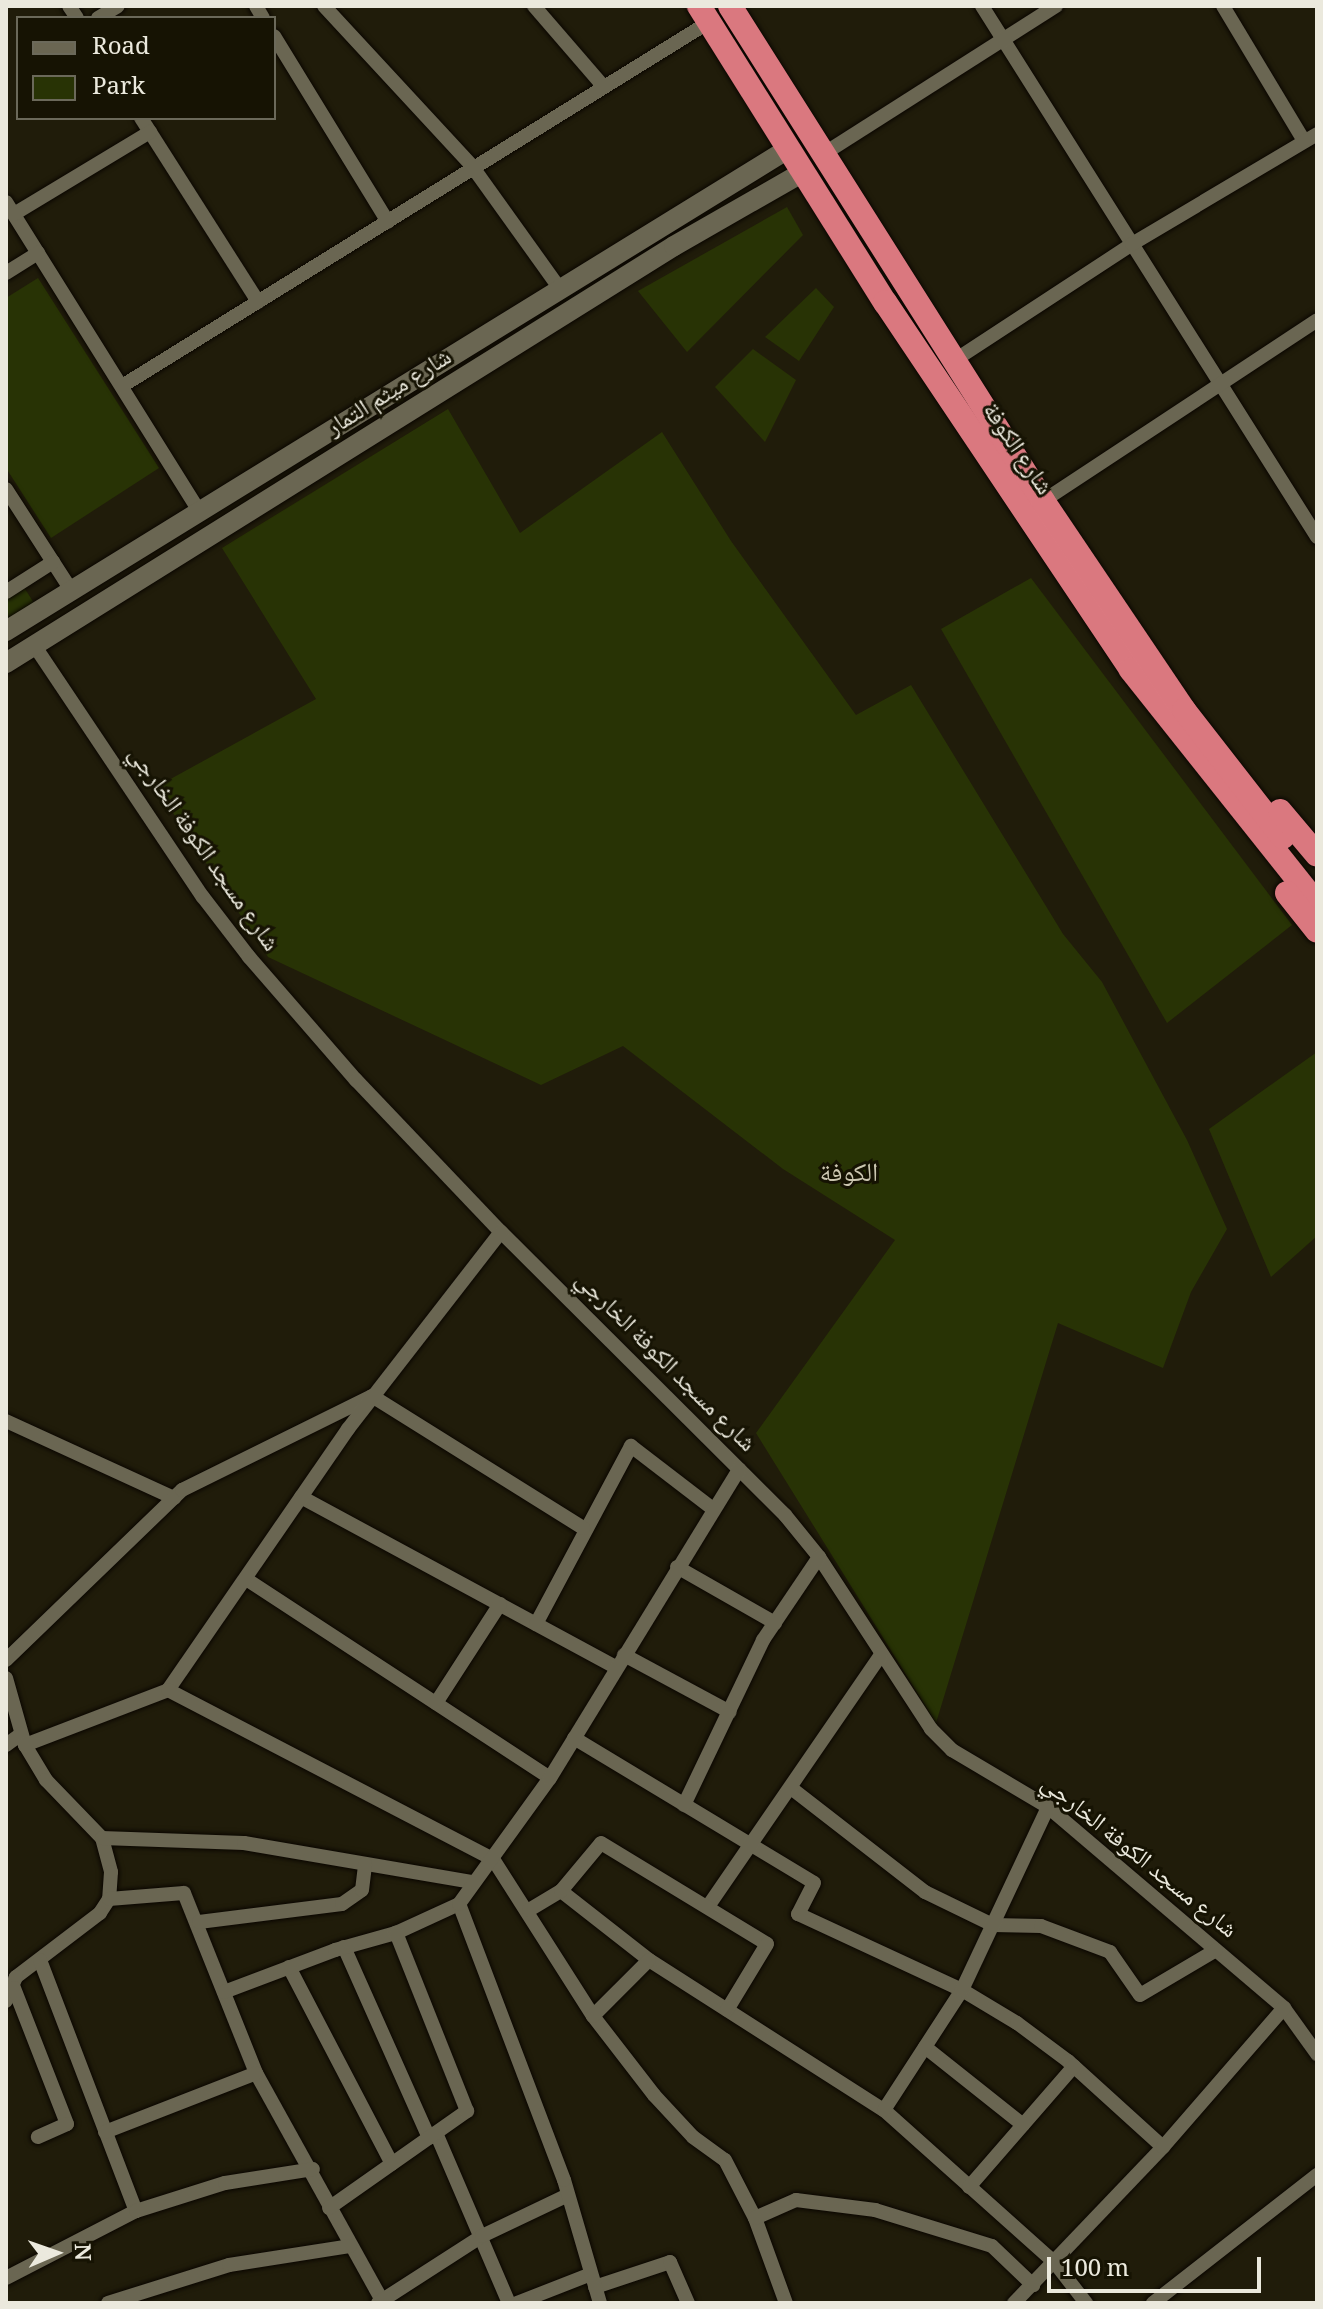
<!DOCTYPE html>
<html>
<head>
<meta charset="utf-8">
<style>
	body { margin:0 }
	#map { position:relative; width:1323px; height:2309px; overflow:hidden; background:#201c0a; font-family:Georgia,"Noto Naskh Arabic",serif }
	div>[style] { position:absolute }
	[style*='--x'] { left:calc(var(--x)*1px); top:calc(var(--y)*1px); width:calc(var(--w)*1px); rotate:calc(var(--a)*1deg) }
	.green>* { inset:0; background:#283305 }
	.roads { filter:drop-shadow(0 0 2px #0a0600) drop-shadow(0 0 2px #0a0600) }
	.street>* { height:14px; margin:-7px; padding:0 7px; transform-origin:7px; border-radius:7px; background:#6a6652 }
	.secondary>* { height:20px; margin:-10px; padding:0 10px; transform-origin:10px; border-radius:10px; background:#6a6652 }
	.highway>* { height:24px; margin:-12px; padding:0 12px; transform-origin:12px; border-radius:12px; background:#da787f }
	span { translate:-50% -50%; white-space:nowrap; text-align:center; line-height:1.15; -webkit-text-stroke:6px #161303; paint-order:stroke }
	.street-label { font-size:24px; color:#ebe9dd }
	.neighbourhood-label { font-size:26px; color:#cbc6b0 }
	.frame { position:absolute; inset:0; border:8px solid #ebe9dd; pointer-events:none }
	.legend { position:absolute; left:16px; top:16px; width:260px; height:104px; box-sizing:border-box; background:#161303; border:2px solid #6b695a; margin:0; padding:10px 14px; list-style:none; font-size:24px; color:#ebe9dd }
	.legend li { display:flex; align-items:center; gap:16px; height:40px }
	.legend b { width:40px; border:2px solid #6b695a }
	.north { position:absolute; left:16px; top:2213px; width:80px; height:80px; -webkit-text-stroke:6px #161303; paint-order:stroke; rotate:88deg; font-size:22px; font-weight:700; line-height:32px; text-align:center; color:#ebe9dd }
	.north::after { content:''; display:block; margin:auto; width:28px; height:36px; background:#ebe9dd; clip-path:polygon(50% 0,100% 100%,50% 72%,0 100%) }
	.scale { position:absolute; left:1047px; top:2257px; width:214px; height:36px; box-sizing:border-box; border:4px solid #ebe9dd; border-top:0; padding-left:10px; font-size:24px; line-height:28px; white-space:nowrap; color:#ebe9dd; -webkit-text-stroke:6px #161303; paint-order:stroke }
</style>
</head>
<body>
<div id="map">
	<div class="green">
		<div style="clip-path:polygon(787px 207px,803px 235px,687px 352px,638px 291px)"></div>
		<div style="clip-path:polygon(38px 278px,159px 468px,51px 538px,6px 468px,6px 298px)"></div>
		<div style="clip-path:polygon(816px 288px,834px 307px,799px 361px,765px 337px)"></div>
		<div style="clip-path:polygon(753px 349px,796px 380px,765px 442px,715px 387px)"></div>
		<div style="clip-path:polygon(448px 409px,520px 533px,662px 432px,731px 541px,856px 715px,911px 685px,1063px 934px,1102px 982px,1187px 1140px,1227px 1229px,1191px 1292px,1163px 1368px,1058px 1323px,936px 1723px,756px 1433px,895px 1240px,783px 1169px,623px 1046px,541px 1085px,268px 957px,156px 787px,316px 699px,222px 548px)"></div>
		<div style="clip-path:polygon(1031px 578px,1292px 925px,1167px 1023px,941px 629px)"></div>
		<div style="clip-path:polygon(23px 586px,36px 606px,6px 625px,6px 597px)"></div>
		<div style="clip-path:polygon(1317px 1052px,1317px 1236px,1271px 1277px,1209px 1129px)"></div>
	</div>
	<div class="roads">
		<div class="street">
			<div style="--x:69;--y:6;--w:14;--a:56"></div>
			<div style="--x:256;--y:6;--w:14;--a:60"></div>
			<div style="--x:324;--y:6;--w:218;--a:47.2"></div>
			<div style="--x:472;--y:166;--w:151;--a:54.4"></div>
			<div style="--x:534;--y:6;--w:106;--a:49.2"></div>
			<div style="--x:982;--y:6;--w:628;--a:57.75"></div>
			<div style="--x:1223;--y:6;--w:157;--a:59"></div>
			<div style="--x:98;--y:18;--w:23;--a:-31"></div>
			<div style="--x:274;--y:36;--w:218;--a:58.5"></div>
			<div style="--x:141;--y:118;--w:218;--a:57.5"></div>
			<div style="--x:825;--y:153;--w:274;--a:-32.5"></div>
			<div style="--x:6;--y:202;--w:362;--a:58"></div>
			<div style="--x:14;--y:214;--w:159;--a:-31.1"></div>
			<div style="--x:6;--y:273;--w:38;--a:-32"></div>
			<div style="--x:955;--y:360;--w:212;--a:-33.2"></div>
			<div style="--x:1132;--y:244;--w:215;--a:-30.7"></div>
			<div style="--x:122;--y:386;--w:691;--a:-31.8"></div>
			<div style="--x:6;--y:489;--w:120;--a:57.2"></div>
			<div style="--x:1043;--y:501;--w:328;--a:-33.4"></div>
			<div style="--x:6;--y:592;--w:56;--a:-32.6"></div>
			<div style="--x:34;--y:645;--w:303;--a:56.2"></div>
			<div style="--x:203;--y:897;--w:76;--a:52.5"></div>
			<div style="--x:249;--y:957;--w:163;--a:49"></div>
			<div style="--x:356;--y:1080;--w:210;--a:46.4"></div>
			<div style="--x:501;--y:1232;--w:401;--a:44.9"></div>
			<div style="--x:785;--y:1515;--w:54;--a:51"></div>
			<div style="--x:819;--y:1557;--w:205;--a:56.9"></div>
			<div style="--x:931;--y:1729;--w:30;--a:45"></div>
			<div style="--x:952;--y:1750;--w:112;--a:30.7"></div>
			<div style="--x:1048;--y:1807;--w:310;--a:40.4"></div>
			<div style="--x:1284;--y:2008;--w:57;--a:54.3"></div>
			<div style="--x:6;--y:1421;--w:185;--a:24.6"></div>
			<div style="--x:301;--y:1497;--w:359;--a:28.4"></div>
			<div style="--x:677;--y:1567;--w:113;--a:29.7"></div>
			<div style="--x:246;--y:1579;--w:363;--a:33.2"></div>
			<div style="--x:536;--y:1624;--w:202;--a:-61.9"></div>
			<div style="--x:631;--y:1446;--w:103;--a:37.5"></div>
			<div style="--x:624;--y:1655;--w:120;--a:28.3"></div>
			<div style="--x:6;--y:1660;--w:245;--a:-44"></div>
			<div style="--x:182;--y:1490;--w:212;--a:-26.3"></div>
			<div style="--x:372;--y:1396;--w:249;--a:32"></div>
			<div style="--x:6;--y:1678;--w:70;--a:74.2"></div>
			<div style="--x:25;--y:1745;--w:41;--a:59"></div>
			<div style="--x:46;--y:1780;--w:81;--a:46"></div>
			<div style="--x:102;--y:1838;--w:35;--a:75"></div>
			<div style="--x:111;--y:1872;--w:27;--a:94"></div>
			<div style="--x:109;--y:1899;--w:17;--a:123"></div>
			<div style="--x:100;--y:1913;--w:106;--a:142.7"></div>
			<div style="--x:16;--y:1977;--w:26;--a:113"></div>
			<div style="--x:168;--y:1690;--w:317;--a:-55.4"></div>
			<div style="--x:348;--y:1429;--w:249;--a:-52.2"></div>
			<div style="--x:436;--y:1703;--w:118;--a:-57.1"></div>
			<div style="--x:574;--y:1738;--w:280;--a:31.1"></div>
			<div style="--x:814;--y:1883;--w:35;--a:117"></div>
			<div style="--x:798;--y:1914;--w:181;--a:24.9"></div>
			<div style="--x:962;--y:1990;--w:64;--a:31"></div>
			<div style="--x:1017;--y:2023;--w:64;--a:36.7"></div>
			<div style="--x:1068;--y:2061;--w:128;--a:42.2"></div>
			<div style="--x:6;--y:1745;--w:19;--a:-36"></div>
			<div style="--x:25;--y:1745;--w:153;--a:-21"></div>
			<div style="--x:168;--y:1690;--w:366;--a:27.5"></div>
			<div style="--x:493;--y:1859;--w:186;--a:57.5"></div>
			<div style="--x:593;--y:2016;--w:100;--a:52.3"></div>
			<div style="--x:654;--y:2095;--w:57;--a:47.1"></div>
			<div style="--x:693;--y:2137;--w:39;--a:36"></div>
			<div style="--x:725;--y:2160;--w:65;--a:62.7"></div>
			<div style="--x:755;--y:2218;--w:90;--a:70"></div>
			<div style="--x:791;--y:1788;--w:170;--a:37.8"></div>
			<div style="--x:925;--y:1892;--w:76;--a:25.9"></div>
			<div style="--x:993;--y:1925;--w:48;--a:1.2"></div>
			<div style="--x:1041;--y:1926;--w:74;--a:20.6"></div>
			<div style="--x:1110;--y:1952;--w:52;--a:55.1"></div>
			<div style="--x:1140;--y:1995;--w:88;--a:-30.6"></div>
			<div style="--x:684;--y:1805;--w:183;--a:-64.4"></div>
			<div style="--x:763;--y:1640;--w:100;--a:-56"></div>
			<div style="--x:102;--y:1838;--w:142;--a:2"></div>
			<div style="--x:244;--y:1843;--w:232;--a:9.7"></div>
			<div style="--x:561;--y:1891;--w:112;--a:38.1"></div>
			<div style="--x:649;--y:1960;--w:279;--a:32.6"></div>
			<div style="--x:884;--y:2110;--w:229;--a:41.8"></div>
			<div style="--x:1055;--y:2263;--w:51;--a:52.2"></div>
			<div style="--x:109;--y:1899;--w:75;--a:-4.6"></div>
			<div style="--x:184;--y:1893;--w:194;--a:68.2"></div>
			<div style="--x:256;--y:2073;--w:256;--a:61"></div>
			<div style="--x:709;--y:1905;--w:303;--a:-55.5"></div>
			<div style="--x:529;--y:1910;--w:37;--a:-31"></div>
			<div style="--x:561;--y:1891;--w:62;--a:-50.2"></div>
			<div style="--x:601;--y:1843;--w:194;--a:31.3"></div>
			<div style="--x:767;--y:1944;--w:77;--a:121.2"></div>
			<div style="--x:199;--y:1922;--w:144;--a:-7.2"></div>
			<div style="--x:342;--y:1904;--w:24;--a:-35"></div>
			<div style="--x:362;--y:1890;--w:26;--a:-83"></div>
			<div style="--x:344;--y:1947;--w:209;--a:66"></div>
			<div style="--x:40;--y:1960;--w:269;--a:69.1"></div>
			<div style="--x:289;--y:1967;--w:222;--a:62.4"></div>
			<div style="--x:14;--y:1988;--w:146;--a:68.7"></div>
			<div style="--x:67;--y:2124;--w:32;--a:156"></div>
			<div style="--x:224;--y:1992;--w:119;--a:-20.7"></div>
			<div style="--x:335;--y:1950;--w:63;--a:-15.6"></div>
			<div style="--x:396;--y:1933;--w:69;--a:-24.7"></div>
			<div style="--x:593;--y:2016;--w:79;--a:-45"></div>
			<div style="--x:925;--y:2047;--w:125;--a:38.5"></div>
			<div style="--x:884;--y:2110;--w:143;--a:-57"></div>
			<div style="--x:962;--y:1990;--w:202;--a:-64.8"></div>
			<div style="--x:105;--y:2132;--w:162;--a:-21.3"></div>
			<div style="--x:436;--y:2133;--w:185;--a:66.8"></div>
			<div style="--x:969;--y:2187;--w:160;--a:-49"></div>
			<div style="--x:329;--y:2208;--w:169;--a:-35.1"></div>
			<div style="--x:467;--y:2111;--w:192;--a:-111.7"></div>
			<div style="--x:755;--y:2218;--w:45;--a:-23.7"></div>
			<div style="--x:796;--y:2200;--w:80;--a:7.2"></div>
			<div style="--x:875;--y:2210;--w:122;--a:17.1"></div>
			<div style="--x:992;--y:2246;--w:57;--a:43.6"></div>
			<div style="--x:6;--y:2278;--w:146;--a:-27.3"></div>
			<div style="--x:136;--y:2211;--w:93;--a:-17.5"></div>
			<div style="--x:225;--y:2183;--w:89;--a:-9"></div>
			<div style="--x:595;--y:2287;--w:79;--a:-18.4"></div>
			<div style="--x:670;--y:2262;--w:45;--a:66.3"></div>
			<div style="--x:108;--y:2303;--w:127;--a:-17.4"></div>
			<div style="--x:229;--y:2265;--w:122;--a:-8.9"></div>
			<div style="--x:378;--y:2303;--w:124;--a:-32.8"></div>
			<div style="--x:482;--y:2236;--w:95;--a:-25.5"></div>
			<div style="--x:517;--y:2303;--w:79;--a:-21.4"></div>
			<div style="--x:600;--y:2303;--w:128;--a:-106.3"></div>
			<div style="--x:564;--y:2180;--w:295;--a:-110.8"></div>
			<div style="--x:459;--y:1904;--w:155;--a:-54.2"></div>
			<div style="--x:550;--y:1778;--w:362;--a:-58.5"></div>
			<div style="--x:1014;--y:2303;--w:216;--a:-46.3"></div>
			<div style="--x:1163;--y:2147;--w:184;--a:-49"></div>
			<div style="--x:1153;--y:2303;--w:208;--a:-38"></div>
		</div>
		<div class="secondary">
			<div style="--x:6;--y:631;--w:919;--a:-31.65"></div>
			<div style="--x:6;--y:663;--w:787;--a:-31.97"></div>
			<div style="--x:674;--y:246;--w:149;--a:-29.8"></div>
		</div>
		<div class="highway">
			<div style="--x:699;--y:6;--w:350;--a:57.9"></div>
			<div style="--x:885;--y:302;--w:443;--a:56.2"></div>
			<div style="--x:1131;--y:670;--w:299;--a:51.5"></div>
			<div style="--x:730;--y:6;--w:586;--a:57.69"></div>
			<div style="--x:1043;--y:501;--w:252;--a:56"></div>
			<div style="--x:1184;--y:710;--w:161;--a:52.1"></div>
			<div style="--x:1280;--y:811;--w:57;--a:49.9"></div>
			<div style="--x:1287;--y:893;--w:48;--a:51.7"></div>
		</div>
	</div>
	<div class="street-label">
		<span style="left:390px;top:394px;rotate:-32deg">شارع ميثم التمار</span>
		<span style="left:1016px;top:450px;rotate:56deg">شارع الكوفة</span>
		<span style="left:202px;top:850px;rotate:55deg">شارع مسجد الكوفة الخارجي</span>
		<span style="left:664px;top:1363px;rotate:45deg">شارع مسجد الكوفة الخارجي</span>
		<span style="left:1138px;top:1858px;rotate:39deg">شارع مسجد الكوفة الخارجي</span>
	</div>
	<div class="neighbourhood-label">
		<span style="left:849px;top:1176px">الكوفة</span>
	</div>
	<div class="frame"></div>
	<ul class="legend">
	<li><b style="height:10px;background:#6a6652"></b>Road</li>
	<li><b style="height:22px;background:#283305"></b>Park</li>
	</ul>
	<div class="north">N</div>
	<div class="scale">100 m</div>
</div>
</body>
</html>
